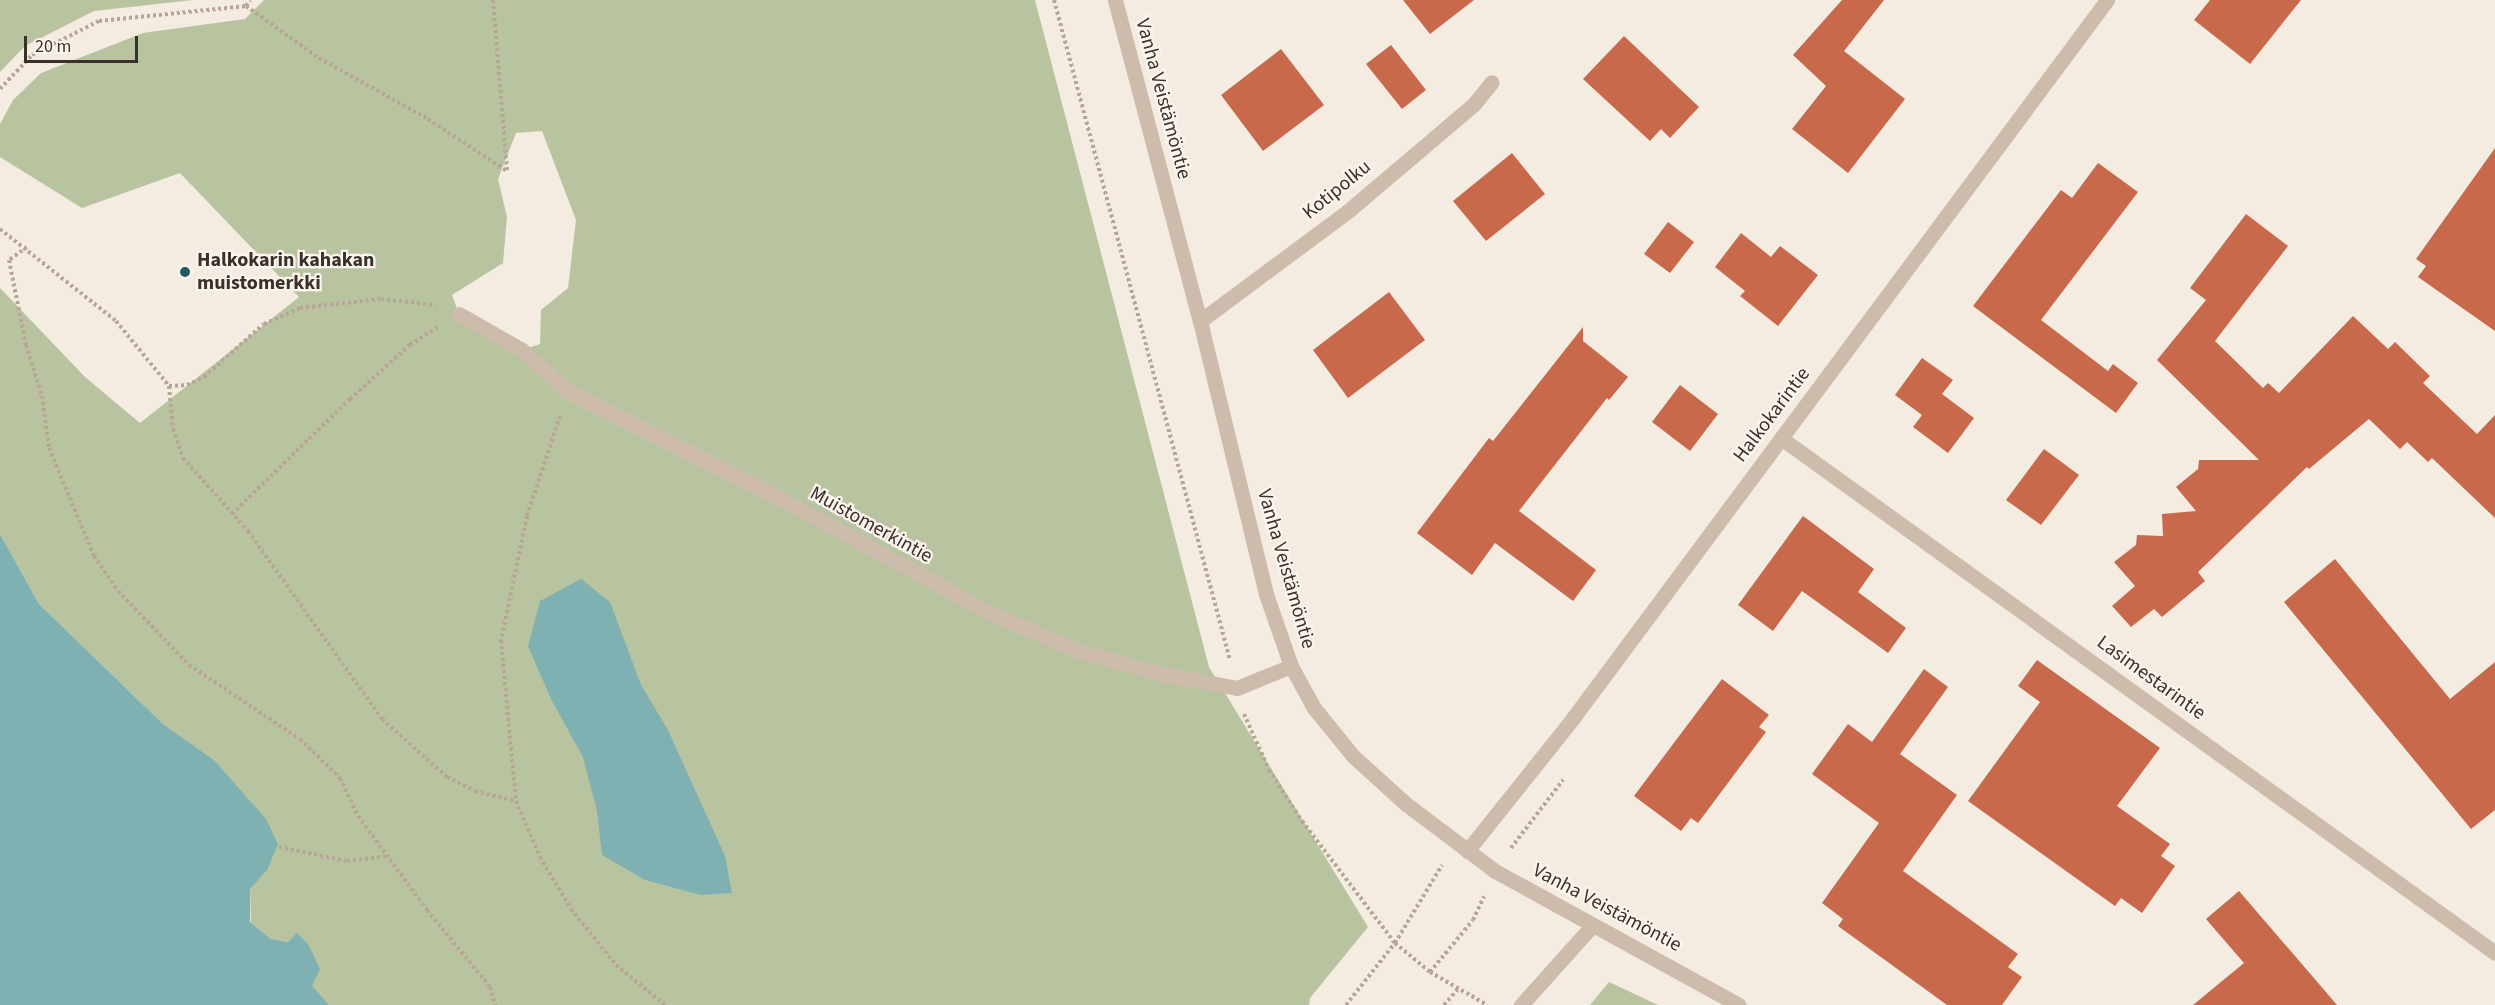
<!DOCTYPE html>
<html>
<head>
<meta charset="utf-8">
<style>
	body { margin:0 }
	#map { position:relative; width:2495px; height:1005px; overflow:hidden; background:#f4ebe1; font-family:"Source Sans 3",sans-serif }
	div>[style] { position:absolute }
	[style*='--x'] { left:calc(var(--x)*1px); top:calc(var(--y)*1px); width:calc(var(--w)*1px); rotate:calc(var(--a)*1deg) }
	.green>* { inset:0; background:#b8c4a0 }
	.water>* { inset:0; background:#7fb0b2 }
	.building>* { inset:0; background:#c8694b }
	.path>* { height:4px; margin-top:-2px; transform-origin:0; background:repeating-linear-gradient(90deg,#b9a596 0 3px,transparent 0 6px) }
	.minor>* { height:15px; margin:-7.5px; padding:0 7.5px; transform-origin:7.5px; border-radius:7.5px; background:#cdbbac }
	.dots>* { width:16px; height:16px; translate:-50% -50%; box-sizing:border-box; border:3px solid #fbf5ee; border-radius:50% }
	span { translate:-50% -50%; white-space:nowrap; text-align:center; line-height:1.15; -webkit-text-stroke:4.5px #fbf5ee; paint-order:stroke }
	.street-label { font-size:20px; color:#3b302b }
	.poi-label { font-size:20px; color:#3b302b; font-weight:700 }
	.left { translate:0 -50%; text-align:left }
	.scale { position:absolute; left:24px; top:36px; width:114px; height:27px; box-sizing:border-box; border:3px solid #3b302b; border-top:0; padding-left:8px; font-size:18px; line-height:21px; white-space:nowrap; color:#3b302b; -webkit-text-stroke:4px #fbf5ee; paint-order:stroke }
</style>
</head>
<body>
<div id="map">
	<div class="green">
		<div style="clip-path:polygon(0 0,193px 0,94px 11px,25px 46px,0 72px)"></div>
		<div style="clip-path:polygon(evenodd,264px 0,1035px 0,1209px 667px,1368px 927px,1310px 998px,1309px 1005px,329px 1005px,311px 986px,288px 942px,271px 939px,251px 923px,250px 889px,164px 725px,39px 604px,0 534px,0 288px,85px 377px,140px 423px,299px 297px,180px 173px,82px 208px,0 157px,0 124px,13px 100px,41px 73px,143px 33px,245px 19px,264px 0,542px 131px,576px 220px,568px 288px,541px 310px,540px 344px,522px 350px,459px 314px,452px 295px,503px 263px,507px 217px,498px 179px,516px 133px,542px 131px)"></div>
		<div style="clip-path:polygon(1609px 982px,1658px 1005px,1590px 1005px)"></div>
	</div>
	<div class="water">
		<div style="clip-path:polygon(0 534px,39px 604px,164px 725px,215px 761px,266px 819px,278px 844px,267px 870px,250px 889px,250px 922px,271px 939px,288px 942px,297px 933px,308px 944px,320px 969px,312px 986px,329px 1005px,0 1005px)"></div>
		<div style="clip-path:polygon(581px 579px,610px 602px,641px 685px,668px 730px,725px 856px,732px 893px,701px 895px,645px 880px,602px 855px,597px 811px,583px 757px,552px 701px,528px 646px,540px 601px)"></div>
	</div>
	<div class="building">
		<div style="clip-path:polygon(1403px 0,1474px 0,1430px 34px)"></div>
		<div style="clip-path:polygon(1842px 0,1884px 0,1844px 51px,1905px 99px,1848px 173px,1792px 129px,1826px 86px,1793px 55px)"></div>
		<div style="clip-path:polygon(2210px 0,2301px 0,2250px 64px,2194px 20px)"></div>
		<div style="clip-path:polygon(1624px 36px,1699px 107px,1670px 138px,1661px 129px,1650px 141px,1583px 79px)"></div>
		<div style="clip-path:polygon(1391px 45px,1426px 90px,1402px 109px,1366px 64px)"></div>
		<div style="clip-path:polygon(1281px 49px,1324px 105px,1263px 151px,1221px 95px)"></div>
		<div style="clip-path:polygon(2495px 148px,2495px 331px,2418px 277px,2426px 266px,2416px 259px)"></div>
		<div style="clip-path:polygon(1512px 153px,1545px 194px,1486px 241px,1453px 201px)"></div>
		<div style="clip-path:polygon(2098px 163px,2138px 192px,2041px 320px,2108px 371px,2113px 364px,2138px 383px,2116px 413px,1973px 306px,2061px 190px,2072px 198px)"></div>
		<div style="clip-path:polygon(2246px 214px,2288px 246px,2215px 341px,2263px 388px,2268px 383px,2279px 393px,2353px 316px,2388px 349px,2395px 342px,2430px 376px,2423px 383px,2477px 434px,2495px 415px,2495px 518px,2432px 458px,2428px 462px,2407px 442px,2400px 449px,2369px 419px,2309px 469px,2307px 467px,2198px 572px,2205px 581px,2162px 617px,2154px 609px,2131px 627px,2112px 606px,2135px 586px,2114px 562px,2136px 545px,2137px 535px,2163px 536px,2162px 514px,2196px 511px,2176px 487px,2198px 469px,2199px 460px,2259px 460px,2157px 360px,2206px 300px,2190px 288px)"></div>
		<div style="clip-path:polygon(1668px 222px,1694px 242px,1670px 273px,1644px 254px)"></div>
		<div style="clip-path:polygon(1741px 233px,1771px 257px,1780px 246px,1818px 275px,1778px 326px,1740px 296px,1745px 291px,1715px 267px)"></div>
		<div style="clip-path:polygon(1389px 292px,1425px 340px,1348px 398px,1313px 350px)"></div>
		<div style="clip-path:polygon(1583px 327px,1583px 341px,1628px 377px,1609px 400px,1607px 398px,1519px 511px,1596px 570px,1573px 601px,1495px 543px,1472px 575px,1417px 533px,1489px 438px,1493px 441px)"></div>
		<div style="clip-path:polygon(1922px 358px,1953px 380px,1942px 394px,1974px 418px,1948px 453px,1913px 427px,1922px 415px,1895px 395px)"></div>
		<div style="clip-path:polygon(1680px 385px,1718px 414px,1690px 451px,1652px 422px)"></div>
		<div style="clip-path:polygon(2044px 449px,2079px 475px,2041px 525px,2006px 500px)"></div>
		<div style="clip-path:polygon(1803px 516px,1874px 569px,1858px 592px,1906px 628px,1888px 653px,1802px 591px,1773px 631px,1738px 605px)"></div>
		<div style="clip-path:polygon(2335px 559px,2450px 699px,2495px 662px,2495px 810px,2471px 829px,2284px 602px)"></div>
		<div style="clip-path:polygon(2037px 660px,2160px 748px,2117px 806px,2170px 844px,2161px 856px,2175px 866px,2142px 913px,2121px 898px,2115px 906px,1968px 801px,2040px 702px,2018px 686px)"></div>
		<div style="clip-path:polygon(1924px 669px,1948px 687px,1900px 754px,1957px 795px,1903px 871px,2018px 954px,2008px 967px,2022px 977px,2002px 1005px,1947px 1005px,1838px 926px,1843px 919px,1822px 903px,1879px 823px,1812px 774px,1848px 724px,1872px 742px)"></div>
		<div style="clip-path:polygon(1722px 679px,1769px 715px,1759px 727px,1766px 732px,1698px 823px,1691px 818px,1681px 831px,1634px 796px)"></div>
		<div style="clip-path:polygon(2239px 891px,2295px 956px,2337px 1005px,2193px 1005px,2244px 963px,2206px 919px)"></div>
	</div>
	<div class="path">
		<div style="--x:493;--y:0;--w:172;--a:85.3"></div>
		<div style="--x:1054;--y:0;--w:683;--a:75.07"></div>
		<div style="--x:246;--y:6;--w:90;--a:35.5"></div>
		<div style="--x:319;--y:58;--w:125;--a:29.2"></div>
		<div style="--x:428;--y:119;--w:95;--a:33.4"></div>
		<div style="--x:0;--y:89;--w:47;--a:-46.7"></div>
		<div style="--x:32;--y:55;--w:75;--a:-26.9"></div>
		<div style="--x:99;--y:21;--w:148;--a:-5.8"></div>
		<div style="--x:246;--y:6;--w:7;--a:-56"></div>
		<div style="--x:0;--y:229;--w:148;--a:38.4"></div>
		<div style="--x:116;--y:321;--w:84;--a:50.8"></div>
		<div style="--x:169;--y:386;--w:43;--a:84.7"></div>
		<div style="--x:173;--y:429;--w:31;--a:71"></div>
		<div style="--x:183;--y:458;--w:98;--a:48.3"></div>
		<div style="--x:248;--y:531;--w:231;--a:54.5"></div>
		<div style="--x:382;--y:719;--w:87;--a:41.7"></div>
		<div style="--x:447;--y:777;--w:31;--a:27"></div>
		<div style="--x:475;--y:791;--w:42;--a:13.7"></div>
		<div style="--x:27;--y:247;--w:22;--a:144"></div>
		<div style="--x:9;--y:260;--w:87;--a:78.7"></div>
		<div style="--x:26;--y:345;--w:53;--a:72.6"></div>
		<div style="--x:42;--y:396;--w:52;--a:82.3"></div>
		<div style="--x:49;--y:448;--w:117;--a:67.4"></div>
		<div style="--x:94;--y:556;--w:42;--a:55.6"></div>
		<div style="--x:118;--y:591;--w:103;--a:46.2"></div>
		<div style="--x:189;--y:665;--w:133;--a:33.7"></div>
		<div style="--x:300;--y:739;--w:56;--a:44.3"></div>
		<div style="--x:340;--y:778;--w:42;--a:64.7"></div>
		<div style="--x:358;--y:816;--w:117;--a:53.7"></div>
		<div style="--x:427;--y:910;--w:99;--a:50.7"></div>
		<div style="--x:490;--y:987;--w:19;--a:74"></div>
		<div style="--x:169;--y:386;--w:18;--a:-3"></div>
		<div style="--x:187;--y:385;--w:19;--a:-25"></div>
		<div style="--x:204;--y:377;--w:80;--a:-41.5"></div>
		<div style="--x:264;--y:324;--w:39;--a:-24"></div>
		<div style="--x:300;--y:308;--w:81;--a:-6.3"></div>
		<div style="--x:381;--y:299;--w:55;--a:6.2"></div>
		<div style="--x:560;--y:416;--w:105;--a:108.3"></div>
		<div style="--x:527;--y:516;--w:127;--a:101.8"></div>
		<div style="--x:501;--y:640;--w:162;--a:84.7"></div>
		<div style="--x:516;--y:801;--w:61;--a:66.8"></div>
		<div style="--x:540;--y:857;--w:61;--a:59.2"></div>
		<div style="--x:571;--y:909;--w:72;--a:51.2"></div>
		<div style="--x:616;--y:965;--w:63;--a:39.2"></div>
		<div style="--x:232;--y:514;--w:165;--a:-44.3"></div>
		<div style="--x:350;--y:399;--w:81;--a:-42"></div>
		<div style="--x:410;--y:345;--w:33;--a:-33"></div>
		<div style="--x:1244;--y:714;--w:61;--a:65.9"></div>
		<div style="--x:1269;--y:770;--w:61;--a:57.1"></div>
		<div style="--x:1302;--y:821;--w:153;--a:52.7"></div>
		<div style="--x:1395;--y:943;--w:45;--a:39.6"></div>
		<div style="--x:1430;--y:972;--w:66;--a:30.1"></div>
		<div style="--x:279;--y:847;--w:69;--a:11.6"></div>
		<div style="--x:347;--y:861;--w:39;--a:-7"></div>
		<div style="--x:1511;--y:848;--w:86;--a:-52.6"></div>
		<div style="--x:1430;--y:972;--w:67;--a:-50.4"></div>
		<div style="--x:1473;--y:920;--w:26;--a:-65"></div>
		<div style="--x:1346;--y:1005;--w:79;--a:-51.7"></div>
		<div style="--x:1395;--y:943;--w:91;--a:-58.9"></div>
		<div style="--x:1444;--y:1005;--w:21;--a:-49"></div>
	</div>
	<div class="minor">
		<div style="--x:1115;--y:0;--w:332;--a:75.2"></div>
		<div style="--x:1200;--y:321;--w:281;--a:76.4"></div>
		<div style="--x:1266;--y:594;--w:76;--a:70.9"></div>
		<div style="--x:1291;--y:666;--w:48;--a:61.3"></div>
		<div style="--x:1314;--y:708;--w:62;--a:50.9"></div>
		<div style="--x:1353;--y:756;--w:72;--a:42.2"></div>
		<div style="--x:1406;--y:804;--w:111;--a:37"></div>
		<div style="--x:1495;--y:871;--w:278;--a:28.8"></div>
		<div style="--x:459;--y:314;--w:73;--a:29.7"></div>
		<div style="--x:522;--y:350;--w:63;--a:41.8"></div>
		<div style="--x:569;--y:392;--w:236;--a:26.7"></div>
		<div style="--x:780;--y:498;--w:242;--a:28.7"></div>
		<div style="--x:992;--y:614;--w:95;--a:23"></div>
		<div style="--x:1079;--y:651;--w:82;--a:15.6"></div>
		<div style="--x:1158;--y:673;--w:80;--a:10.8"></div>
		<div style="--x:1237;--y:688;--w:58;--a:-22.2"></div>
		<div style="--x:1200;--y:321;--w:184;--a:-36.6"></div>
		<div style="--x:1348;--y:211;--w:165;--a:-40.3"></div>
		<div style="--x:1474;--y:104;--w:28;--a:-51"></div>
		<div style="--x:1781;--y:438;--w:880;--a:35.8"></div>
		<div style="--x:1467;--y:851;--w:170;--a:-51.4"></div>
		<div style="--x:1573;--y:718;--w:895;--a:-53.36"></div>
		<div style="--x:1521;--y:1005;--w:106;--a:-48.1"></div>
	</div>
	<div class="dots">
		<div style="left:185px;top:272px;background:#1f5a5e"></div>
	</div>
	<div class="street-label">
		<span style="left:1163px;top:99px;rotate:75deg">Vanha Veistämöntie</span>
		<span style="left:1337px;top:190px;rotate:-39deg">Kotipolku</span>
		<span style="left:1772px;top:415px;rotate:-53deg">Halkokarintie</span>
		<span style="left:871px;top:525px;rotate:29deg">Muistomerkintie</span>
		<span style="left:1286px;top:569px;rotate:74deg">Vanha Veistämöntie</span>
		<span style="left:2151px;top:678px;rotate:36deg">Lasimestarintie</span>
		<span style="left:1607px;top:908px;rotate:28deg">Vanha Veistämöntie</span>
	</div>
	<div class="poi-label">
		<span class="left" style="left:197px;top:272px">Halkokarin kahakan<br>muistomerkki</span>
	</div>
	<div class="scale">20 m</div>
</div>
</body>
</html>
